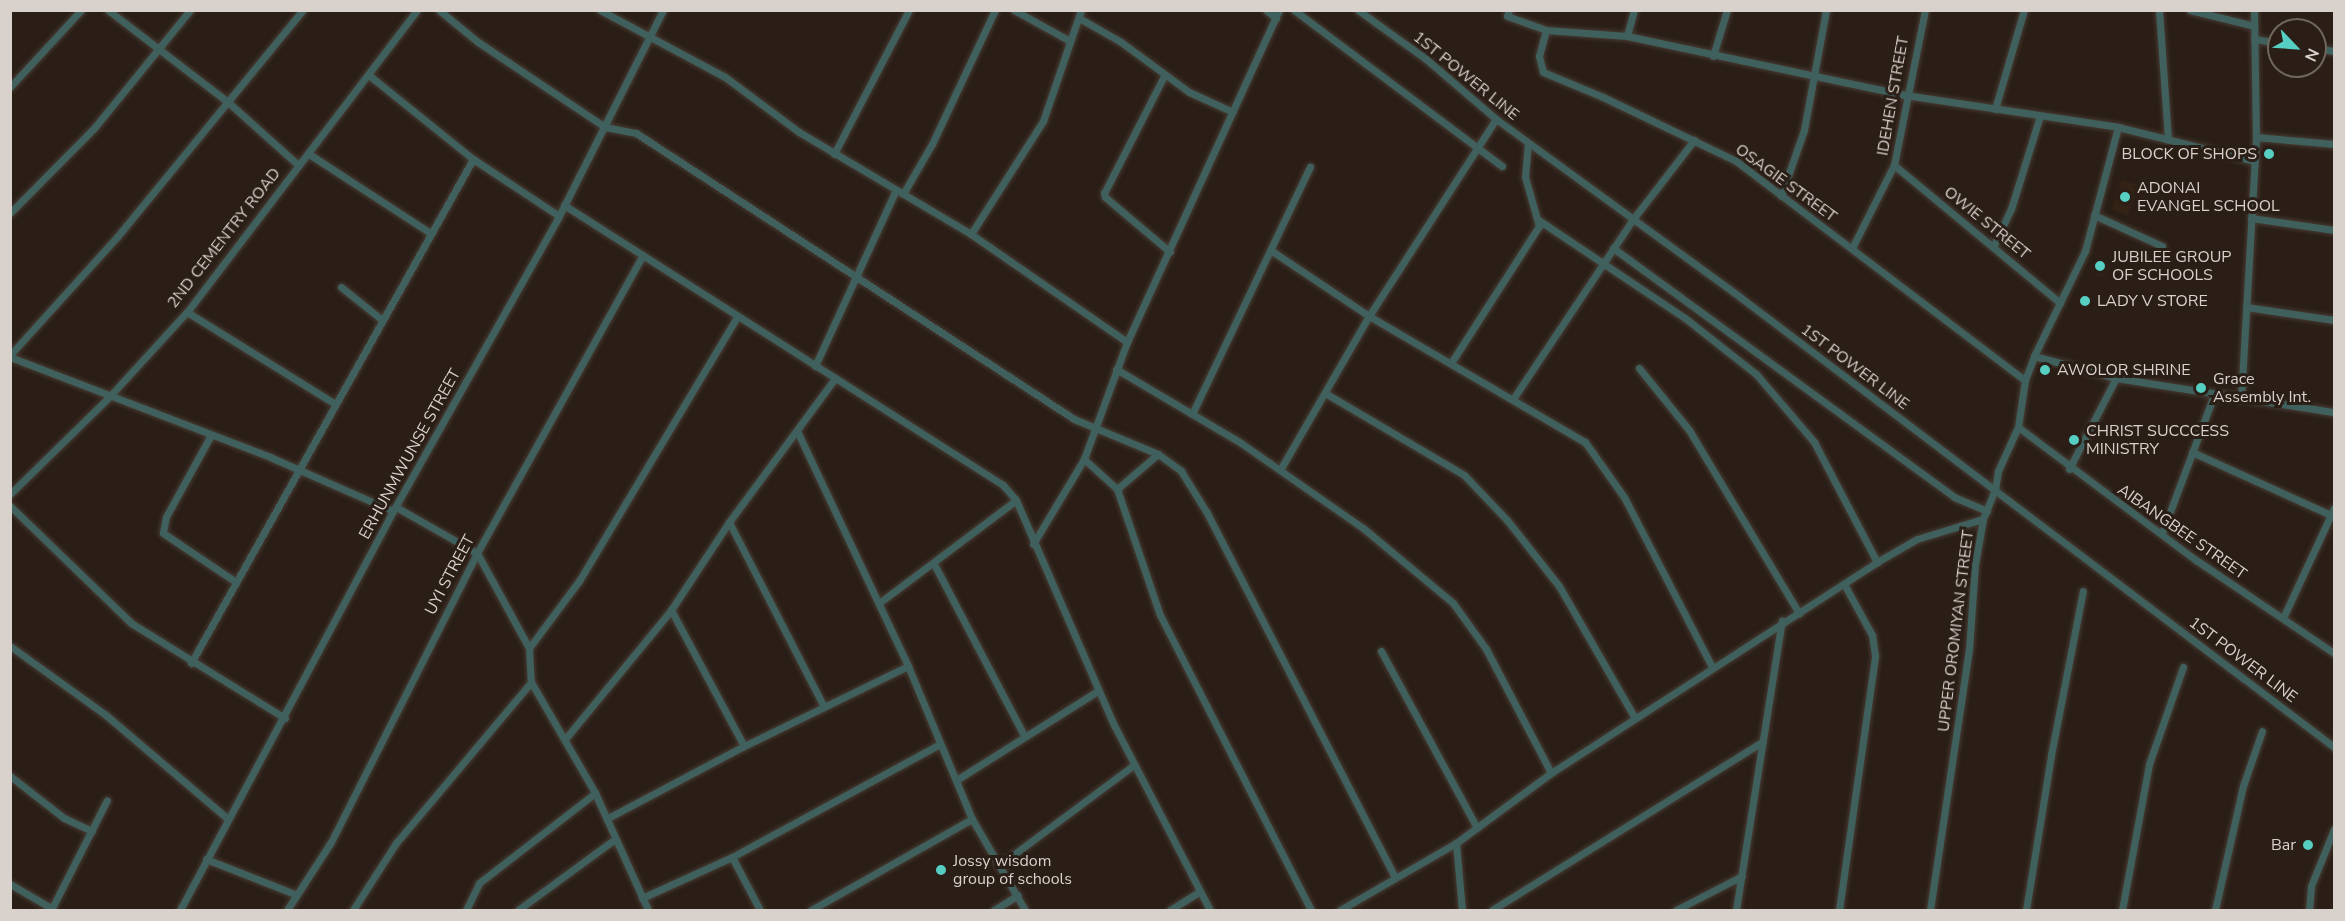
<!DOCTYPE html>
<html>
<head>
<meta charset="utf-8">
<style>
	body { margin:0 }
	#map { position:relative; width:2345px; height:921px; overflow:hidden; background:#2a1e16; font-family:"Nunito Sans",sans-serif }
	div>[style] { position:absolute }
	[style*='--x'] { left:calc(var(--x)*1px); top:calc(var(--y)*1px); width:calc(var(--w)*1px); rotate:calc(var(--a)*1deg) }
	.built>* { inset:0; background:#332215 }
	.round { border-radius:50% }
	.roads { filter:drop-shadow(0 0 2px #463b33) drop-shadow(0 0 2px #463b33) }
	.minor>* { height:7px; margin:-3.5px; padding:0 3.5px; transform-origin:3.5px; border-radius:3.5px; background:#3f605d }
	.dots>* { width:16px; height:16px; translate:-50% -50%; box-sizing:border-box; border:3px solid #2a1e16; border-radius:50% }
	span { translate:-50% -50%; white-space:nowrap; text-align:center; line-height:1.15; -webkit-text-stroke:6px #2a1e16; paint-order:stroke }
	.street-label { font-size:16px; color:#d9d1cb }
	.poi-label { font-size:16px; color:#d9d1cb }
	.right { translate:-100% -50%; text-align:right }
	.left { translate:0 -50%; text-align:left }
	.frame { position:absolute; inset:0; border:12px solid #d9d1cb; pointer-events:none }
	.north { position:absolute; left:2267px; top:18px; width:60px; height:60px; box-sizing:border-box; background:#2a1e16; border:2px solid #70665e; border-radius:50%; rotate:115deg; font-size:16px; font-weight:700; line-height:24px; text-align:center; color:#d9d1cb }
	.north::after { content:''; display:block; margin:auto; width:21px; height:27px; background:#56cec2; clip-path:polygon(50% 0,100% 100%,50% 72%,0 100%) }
</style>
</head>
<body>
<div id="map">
	<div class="built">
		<div style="clip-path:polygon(2122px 180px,2138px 185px,2128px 215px,2112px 210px)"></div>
		<div class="round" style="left:2091px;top:258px;width:18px;height:18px"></div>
	</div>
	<div class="roads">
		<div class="minor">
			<div style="--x:108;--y:10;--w:153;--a:37.5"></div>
			<div style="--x:229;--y:103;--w:93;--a:41.9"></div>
			<div style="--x:439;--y:10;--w:50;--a:39.4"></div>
			<div style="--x:478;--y:42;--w:153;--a:33.8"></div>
			<div style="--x:605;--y:127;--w:32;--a:11"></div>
			<div style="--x:636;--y:133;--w:523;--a:33.14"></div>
			<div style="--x:1074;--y:419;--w:91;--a:22.6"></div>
			<div style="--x:1158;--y:454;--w:29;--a:36"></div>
			<div style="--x:1181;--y:471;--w:49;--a:58.2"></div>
			<div style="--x:1207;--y:513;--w:408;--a:62.7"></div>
			<div style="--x:600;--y:10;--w:142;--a:28.2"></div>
			<div style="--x:725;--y:77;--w:92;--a:36.6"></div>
			<div style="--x:799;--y:132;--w:200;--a:30.7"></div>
			<div style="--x:971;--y:234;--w:190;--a:34.7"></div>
			<div style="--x:1014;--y:10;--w:64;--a:29"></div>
			<div style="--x:1266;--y:10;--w:13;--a:39"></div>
			<div style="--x:1294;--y:10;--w:260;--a:36.9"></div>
			<div style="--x:1358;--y:10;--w:84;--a:35.8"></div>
			<div style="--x:1426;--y:59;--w:92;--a:40.6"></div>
			<div style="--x:1496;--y:119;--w:302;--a:36.1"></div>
			<div style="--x:1740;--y:297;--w:745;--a:37.15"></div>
			<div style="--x:1509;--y:10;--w:6;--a:108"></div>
			<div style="--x:1507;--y:16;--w:41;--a:19.7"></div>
			<div style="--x:1546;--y:30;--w:81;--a:4.2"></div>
			<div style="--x:1627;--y:36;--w:284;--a:12"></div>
			<div style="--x:1905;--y:95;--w:215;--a:8.5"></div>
			<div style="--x:2118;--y:127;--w:140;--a:14"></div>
			<div style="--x:2159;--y:10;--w:130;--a:86"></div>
			<div style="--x:2190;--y:10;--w:66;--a:14"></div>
			<div style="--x:1079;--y:18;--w:48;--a:29.7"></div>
			<div style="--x:1121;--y:42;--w:84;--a:36.3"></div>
			<div style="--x:1189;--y:92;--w:48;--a:24.4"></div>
			<div style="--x:1546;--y:30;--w:27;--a:105"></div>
			<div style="--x:1539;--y:56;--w:16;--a:76"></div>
			<div style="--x:1543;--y:72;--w:65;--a:22.6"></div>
			<div style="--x:1603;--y:97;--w:148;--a:25.7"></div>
			<div style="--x:1736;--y:161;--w:363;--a:37.2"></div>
			<div style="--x:1627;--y:36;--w:27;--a:-75"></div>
			<div style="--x:2254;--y:39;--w:25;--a:9"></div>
			<div style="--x:2315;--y:48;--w:19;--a:9"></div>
			<div style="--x:1713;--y:56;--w:48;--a:-73.1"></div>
			<div style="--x:370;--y:76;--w:132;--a:38.9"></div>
			<div style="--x:473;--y:159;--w:103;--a:33.5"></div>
			<div style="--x:1164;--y:76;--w:131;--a:117.1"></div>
			<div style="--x:1104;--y:193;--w:4;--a:76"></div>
			<div style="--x:1105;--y:197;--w:85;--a:40.2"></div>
			<div style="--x:10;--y:87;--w:105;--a:-47.3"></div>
			<div style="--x:1995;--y:109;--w:103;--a:-73.7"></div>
			<div style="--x:2256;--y:137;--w:78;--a:5.1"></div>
			<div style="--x:309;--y:154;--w:145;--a:33.1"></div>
			<div style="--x:834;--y:154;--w:162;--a:-62.5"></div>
			<div style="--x:1894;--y:165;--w:216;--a:39.7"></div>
			<div style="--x:903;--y:194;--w:58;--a:-59.9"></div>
			<div style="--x:932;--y:144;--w:148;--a:-64.8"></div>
			<div style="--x:1781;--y:196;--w:70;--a:-70.8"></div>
			<div style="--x:1804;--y:130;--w:122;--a:-79.6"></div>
			<div style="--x:564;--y:205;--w:521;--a:32.53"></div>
			<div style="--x:1003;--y:485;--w:20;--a:49"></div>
			<div style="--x:1016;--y:500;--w:245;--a:66.5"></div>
			<div style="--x:1114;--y:725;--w:208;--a:62.6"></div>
			<div style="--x:10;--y:213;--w:121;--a:-45.3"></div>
			<div style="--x:95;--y:127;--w:151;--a:-50.9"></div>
			<div style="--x:2094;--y:215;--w:75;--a:24.5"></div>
			<div style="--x:2251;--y:218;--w:84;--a:8.2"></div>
			<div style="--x:1540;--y:221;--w:174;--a:33.8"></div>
			<div style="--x:1685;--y:318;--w:90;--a:38.3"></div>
			<div style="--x:1756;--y:374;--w:89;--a:49.5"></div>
			<div style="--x:1814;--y:442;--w:136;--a:62.3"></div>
			<div style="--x:971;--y:234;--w:134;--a:-57.5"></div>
			<div style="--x:1043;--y:121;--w:117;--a:-71.1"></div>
			<div style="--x:1994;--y:245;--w:40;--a:-65"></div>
			<div style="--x:2011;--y:209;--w:97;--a:-72.7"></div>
			<div style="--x:1613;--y:248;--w:422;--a:36.1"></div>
			<div style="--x:1954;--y:497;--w:36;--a:23"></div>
			<div style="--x:1852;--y:248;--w:93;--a:-63.2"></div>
			<div style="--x:1894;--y:165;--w:158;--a:-78.7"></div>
			<div style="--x:1272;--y:251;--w:117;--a:33.8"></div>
			<div style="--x:1369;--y:316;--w:250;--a:30.3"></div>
			<div style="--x:1585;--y:442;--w:67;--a:54.7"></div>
			<div style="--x:1624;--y:497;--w:191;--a:62.6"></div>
			<div style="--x:341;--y:287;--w:51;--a:38.7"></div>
			<div style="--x:2246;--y:307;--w:89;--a:8.4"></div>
			<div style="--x:187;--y:312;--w:173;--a:31.8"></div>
			<div style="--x:10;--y:355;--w:159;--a:-47.8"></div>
			<div style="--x:117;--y:237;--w:293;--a:-50.7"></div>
			<div style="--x:2034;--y:356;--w:85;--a:15"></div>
			<div style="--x:2116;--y:378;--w:221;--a:8.9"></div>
			<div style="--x:10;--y:357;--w:279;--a:21"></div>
			<div style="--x:270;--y:457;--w:134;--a:23.7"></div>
			<div style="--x:1451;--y:363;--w:163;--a:-57.3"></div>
			<div style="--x:1539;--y:226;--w:51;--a:-105.9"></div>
			<div style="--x:1525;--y:177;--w:34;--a:-85"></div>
			<div style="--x:815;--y:366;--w:192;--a:-65.3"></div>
			<div style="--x:1639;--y:368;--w:80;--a:51.1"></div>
			<div style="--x:1689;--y:430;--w:214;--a:59"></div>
			<div style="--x:1116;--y:369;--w:145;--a:30.6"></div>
			<div style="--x:1241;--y:443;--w:149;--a:34.9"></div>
			<div style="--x:1363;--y:528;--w:117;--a:39.8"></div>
			<div style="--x:1453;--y:603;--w:57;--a:54.3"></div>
			<div style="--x:1486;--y:649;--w:140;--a:62.3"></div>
			<div style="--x:1325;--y:393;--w:161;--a:30.5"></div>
			<div style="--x:1464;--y:475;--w:62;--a:46.3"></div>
			<div style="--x:1507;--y:520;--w:84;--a:51.8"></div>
			<div style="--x:1559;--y:586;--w:152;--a:60.1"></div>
			<div style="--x:1513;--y:399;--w:216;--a:-56.3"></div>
			<div style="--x:1633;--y:219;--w:100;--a:-52.3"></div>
			<div style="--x:2241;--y:399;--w:262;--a:-86.7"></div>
			<div style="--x:2256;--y:137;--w:127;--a:-90.9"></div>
			<div style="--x:1192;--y:414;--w:274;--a:-64.5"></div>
			<div style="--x:2018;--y:427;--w:222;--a:36.8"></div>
			<div style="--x:2196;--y:560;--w:166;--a:34"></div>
			<div style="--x:798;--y:433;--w:258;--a:64.7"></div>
			<div style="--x:908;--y:666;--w:166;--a:67.3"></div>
			<div style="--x:972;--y:819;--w:105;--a:59.8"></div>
			<div style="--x:211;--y:435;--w:94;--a:118.8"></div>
			<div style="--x:166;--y:517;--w:16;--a:101"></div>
			<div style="--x:163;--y:533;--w:88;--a:33.9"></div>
			<div style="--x:2192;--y:452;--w:153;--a:24.4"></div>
			<div style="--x:1084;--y:459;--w:45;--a:42.3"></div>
			<div style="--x:1117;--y:489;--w:133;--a:71.2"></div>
			<div style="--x:1160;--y:615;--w:331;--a:62.9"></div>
			<div style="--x:2069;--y:469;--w:102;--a:-62.7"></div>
			<div style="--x:1280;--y:470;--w:178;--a:-60"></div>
			<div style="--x:1369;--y:316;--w:234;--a:-57.2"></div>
			<div style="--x:1117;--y:489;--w:54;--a:-40.5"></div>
			<div style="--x:10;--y:494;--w:139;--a:-44.4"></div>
			<div style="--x:109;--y:397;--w:115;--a:-47.5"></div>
			<div style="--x:187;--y:312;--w:380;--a:-52.7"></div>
			<div style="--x:10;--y:506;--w:168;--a:44"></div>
			<div style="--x:131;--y:623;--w:181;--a:31.7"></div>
			<div style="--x:396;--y:507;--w:93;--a:29.6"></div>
			<div style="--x:477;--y:553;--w:108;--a:61.3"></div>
			<div style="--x:529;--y:648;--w:34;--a:87"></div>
			<div style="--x:531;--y:682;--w:128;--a:60"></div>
			<div style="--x:595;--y:793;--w:128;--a:65.6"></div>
			<div style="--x:729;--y:522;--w:208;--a:62.8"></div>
			<div style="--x:2162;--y:533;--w:147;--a:-69.4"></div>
			<div style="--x:1033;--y:544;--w:99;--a:-59"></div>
			<div style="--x:1084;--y:459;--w:125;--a:-69.8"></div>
			<div style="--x:1127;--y:342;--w:365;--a:-65.4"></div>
			<div style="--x:934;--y:564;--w:195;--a:62.3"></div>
			<div style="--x:879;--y:603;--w:171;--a:-36.9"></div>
			<div style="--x:671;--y:610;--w:154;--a:61.8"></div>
			<div style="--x:2283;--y:618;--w:121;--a:-65.1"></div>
			<div style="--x:10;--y:646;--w:120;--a:35.8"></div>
			<div style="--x:107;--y:716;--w:157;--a:40.4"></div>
			<div style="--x:529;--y:648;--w:84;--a:-53.3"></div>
			<div style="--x:579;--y:581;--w:308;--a:-59.1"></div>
			<div style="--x:1381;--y:651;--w:201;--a:61.5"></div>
			<div style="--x:191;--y:663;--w:578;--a:-60.77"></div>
			<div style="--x:566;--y:738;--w:166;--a:-50.6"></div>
			<div style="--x:671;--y:610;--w:105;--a:-56.6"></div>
			<div style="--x:729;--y:522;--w:179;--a:-53.6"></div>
			<div style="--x:10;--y:776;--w:68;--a:37.9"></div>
			<div style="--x:64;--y:818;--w:31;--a:25"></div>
			<div style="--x:958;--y:779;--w:165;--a:-32.2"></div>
			<div style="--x:608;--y:818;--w:154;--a:-27.9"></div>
			<div style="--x:744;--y:746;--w:182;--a:-26"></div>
			<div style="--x:1456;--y:843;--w:67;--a:84.9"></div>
			<div style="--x:732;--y:857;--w:60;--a:62.2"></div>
			<div style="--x:206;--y:859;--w:96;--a:21.5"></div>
			<div style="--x:1001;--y:864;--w:166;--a:-36.7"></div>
			<div style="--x:10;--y:884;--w:48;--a:30.3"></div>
			<div style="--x:642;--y:898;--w:99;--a:-24.5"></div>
			<div style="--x:732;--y:857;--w:237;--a:-28.5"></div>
			<div style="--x:51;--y:910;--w:123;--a:-63"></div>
			<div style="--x:180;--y:910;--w:452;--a:-61.9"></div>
			<div style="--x:393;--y:511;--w:338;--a:-60.6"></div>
			<div style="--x:559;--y:216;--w:231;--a:-63.2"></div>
			<div style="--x:287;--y:910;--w:81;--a:-57.1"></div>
			<div style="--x:331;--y:842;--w:324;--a:-63.2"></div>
			<div style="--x:477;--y:553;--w:341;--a:-60.9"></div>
			<div style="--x:353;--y:910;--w:80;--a:-57.3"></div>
			<div style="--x:396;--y:843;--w:210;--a:-50"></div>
			<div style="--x:466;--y:910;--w:30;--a:-64"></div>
			<div style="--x:479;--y:883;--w:147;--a:-37.8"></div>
			<div style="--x:518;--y:910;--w:120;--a:-36.2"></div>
			<div style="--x:811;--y:910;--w:185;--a:-29.5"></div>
			<div style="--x:994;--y:910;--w:28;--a:-32"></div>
			<div style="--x:1170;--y:910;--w:34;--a:-32"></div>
			<div style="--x:1340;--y:910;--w:134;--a:-30"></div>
			<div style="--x:1456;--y:843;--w:118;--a:-36.4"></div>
			<div style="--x:1551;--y:773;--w:388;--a:-32.9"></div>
			<div style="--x:1877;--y:562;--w:46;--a:-29.9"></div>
			<div style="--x:1917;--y:539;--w:69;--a:-16.9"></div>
			<div style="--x:1492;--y:910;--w:318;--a:-31.9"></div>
			<div style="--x:1676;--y:910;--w:74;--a:-27.3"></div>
			<div style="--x:1736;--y:910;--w:293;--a:-81"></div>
			<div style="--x:1839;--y:910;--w:257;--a:-81.9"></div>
			<div style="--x:1875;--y:656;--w:21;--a:-98"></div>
			<div style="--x:1872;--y:635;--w:58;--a:-118.8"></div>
			<div style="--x:1930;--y:910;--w:263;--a:-81.5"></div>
			<div style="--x:1969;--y:650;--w:85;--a:-86"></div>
			<div style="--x:1975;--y:565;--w:47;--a:-80.1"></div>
			<div style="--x:1983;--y:519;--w:31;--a:-68"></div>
			<div style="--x:1995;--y:490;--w:19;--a:-81"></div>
			<div style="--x:1998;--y:471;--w:48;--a:-65.6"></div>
			<div style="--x:2018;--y:427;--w:48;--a:-81.5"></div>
			<div style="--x:2025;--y:380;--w:26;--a:-69"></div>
			<div style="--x:2034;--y:356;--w:117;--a:-64.1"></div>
			<div style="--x:2085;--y:251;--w:128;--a:-75.1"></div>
			<div style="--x:2026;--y:910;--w:157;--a:-80.8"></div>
			<div style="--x:2051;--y:755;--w:167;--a:-79"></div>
			<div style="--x:2122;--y:910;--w:148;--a:-79.5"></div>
			<div style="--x:2149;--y:764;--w:103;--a:-70.7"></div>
			<div style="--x:2215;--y:910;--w:127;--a:-77.3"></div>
			<div style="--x:2243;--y:786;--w:58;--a:-70.9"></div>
			<div style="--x:2309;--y:910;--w:24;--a:-85"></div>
			<div style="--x:2311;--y:886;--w:61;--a:-68"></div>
		</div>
	</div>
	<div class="dots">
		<div style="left:2269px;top:154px;background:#56cec2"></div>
		<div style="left:2125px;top:197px;background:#56cec2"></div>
		<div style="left:2100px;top:266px;background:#56cec2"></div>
		<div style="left:2085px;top:301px;background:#56cec2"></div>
		<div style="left:2045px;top:370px;background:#56cec2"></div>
		<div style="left:2201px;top:388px;background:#56cec2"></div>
		<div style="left:2074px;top:440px;background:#56cec2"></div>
		<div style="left:2308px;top:845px;background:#56cec2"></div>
		<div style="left:941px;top:870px;background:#56cec2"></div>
	</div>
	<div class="street-label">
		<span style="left:1466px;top:76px;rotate:39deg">1ST POWER LINE</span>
		<span style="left:1893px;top:96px;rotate:-80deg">IDEHEN STREET</span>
		<span style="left:1786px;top:183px;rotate:36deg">OSAGIE STREET</span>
		<span style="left:1987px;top:223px;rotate:39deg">OWIE STREET</span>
		<span style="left:224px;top:238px;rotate:-52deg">2ND CEMENTRY ROAD</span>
		<span style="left:1855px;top:367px;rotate:37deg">1ST POWER LINE</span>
		<span style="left:410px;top:454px;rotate:-61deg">ERHUNMWUNSE STREET</span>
		<span style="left:2182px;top:532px;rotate:35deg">AIBANGBEE STREET</span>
		<span style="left:450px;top:575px;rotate:-62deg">UYI STREET</span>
		<span style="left:1956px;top:631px;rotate:-83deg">UPPER OROMIYAN STREET</span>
		<span style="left:2243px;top:660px;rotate:37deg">1ST POWER LINE</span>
	</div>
	<div class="poi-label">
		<span class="right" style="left:2257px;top:154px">BLOCK OF SHOPS</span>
		<span class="left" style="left:2137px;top:197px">ADONAI<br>EVANGEL SCHOOL</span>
		<span class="left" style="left:2112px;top:266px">JUBILEE GROUP<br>OF SCHOOLS</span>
		<span class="left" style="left:2097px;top:301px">LADY V STORE</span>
		<span class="left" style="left:2057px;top:370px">AWOLOR SHRINE</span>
		<span class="left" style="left:2213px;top:388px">Grace<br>Assembly Int.</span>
		<span class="left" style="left:2086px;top:440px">CHRIST SUCCCESS<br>MINISTRY</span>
		<span class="right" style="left:2296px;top:845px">Bar</span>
		<span class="left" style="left:953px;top:870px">Jossy wisdom<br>group of schools</span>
	</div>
	<div class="frame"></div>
	<div class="north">N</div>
</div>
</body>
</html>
